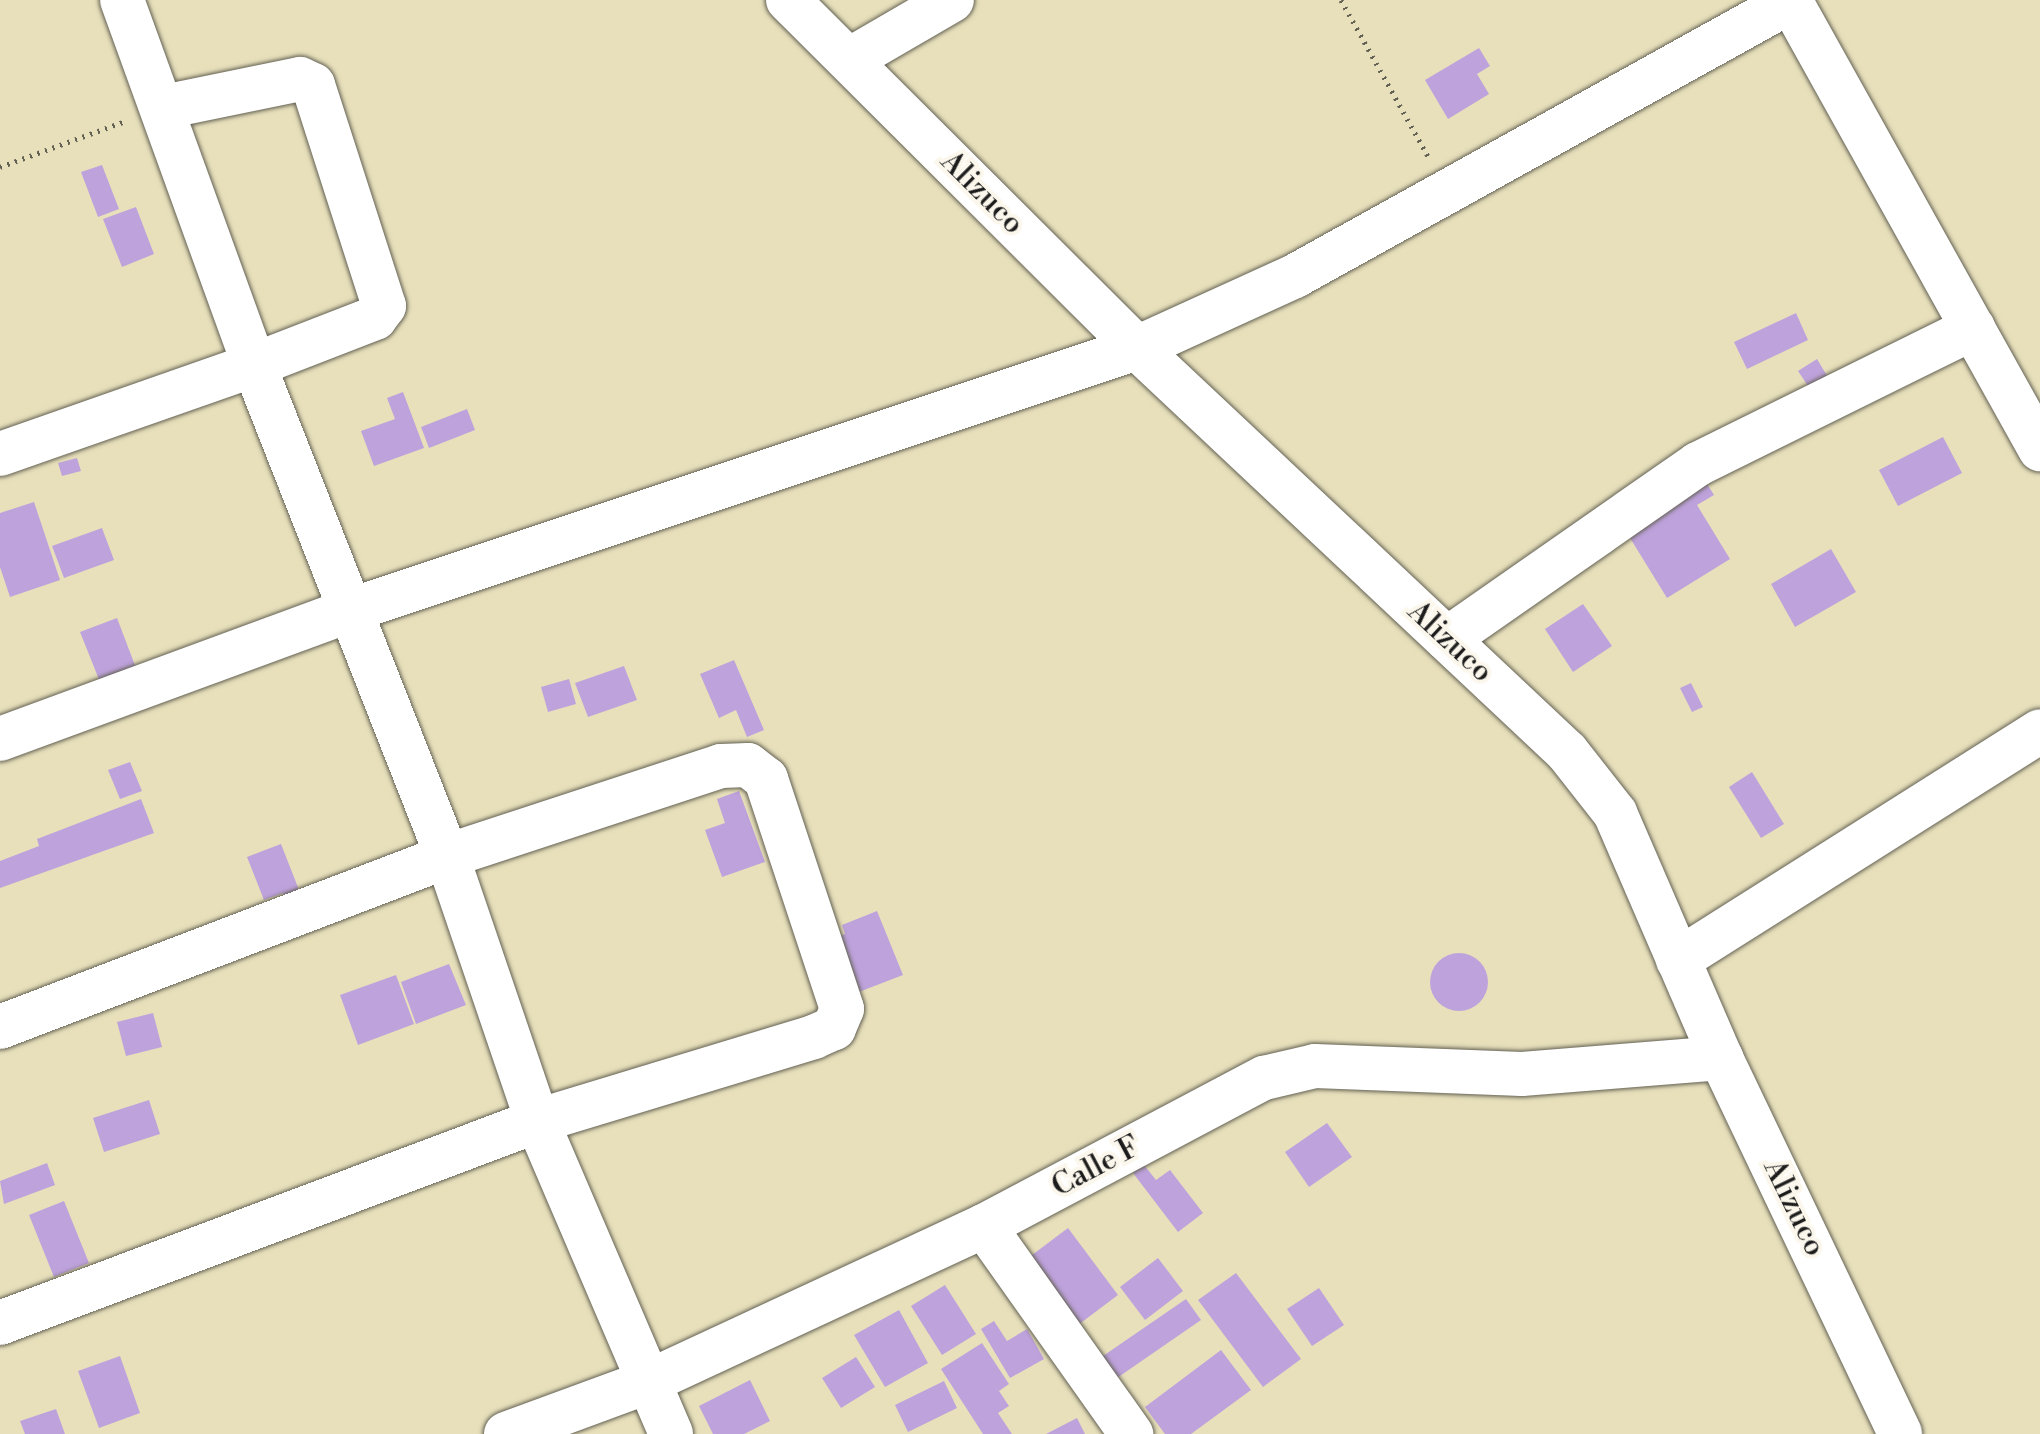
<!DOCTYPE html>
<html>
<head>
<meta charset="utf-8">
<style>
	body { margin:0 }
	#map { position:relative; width:2040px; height:1434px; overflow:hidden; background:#e8e0bb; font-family:"Libre Bodoni",serif }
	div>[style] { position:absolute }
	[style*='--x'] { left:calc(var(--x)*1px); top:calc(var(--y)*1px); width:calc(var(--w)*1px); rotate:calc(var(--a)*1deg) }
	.building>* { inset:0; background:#bea2dc }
	.round { border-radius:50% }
	.path>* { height:5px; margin-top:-2.5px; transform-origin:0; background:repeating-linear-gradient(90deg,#636154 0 2px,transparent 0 8px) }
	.roads { filter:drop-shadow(0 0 2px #636154) drop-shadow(0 0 2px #636154) }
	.minor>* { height:44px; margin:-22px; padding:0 22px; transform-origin:22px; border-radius:22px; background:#fff }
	span { translate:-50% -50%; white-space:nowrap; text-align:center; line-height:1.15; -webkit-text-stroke:8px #fbf7ec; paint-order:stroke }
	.street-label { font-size:30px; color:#1c1c1c }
</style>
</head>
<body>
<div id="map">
	<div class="building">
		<div style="clip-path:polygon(1479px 48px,1490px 66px,1477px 74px,1489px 94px,1448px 119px,1425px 80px)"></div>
		<div style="clip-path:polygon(102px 165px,119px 209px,98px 217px,81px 172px)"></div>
		<div style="clip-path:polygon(136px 207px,154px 254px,122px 267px,103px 219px)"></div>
		<div style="clip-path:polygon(1796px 313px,1808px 340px,1747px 369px,1734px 342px)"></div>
		<div style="clip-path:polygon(1817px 359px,1829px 379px,1810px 389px,1798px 371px)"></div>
		<div style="clip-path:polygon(403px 392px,424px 448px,374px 466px,361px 431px,395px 419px,387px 398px)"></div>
		<div style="clip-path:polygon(467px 409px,475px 430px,429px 448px,421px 427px)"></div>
		<div style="clip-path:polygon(1943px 437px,1962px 473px,1898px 506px,1879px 470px)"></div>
		<div style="clip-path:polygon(77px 458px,81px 471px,62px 476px,58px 463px)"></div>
		<div style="clip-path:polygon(1707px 484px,1714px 495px,1697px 505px,1730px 559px,1667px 598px,1627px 533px)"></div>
		<div style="clip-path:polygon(34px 502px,60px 580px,10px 597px,0 567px,0 513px)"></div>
		<div style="clip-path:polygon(102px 528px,114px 560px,64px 578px,52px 546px)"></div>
		<div style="clip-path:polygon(1831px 549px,1856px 592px,1795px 627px,1771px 584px)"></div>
		<div style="clip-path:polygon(1583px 604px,1612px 646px,1573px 672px,1545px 629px)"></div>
		<div style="clip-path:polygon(117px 618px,136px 668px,100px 682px,80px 632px)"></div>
		<div style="clip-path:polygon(734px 660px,764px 730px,747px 737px,736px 710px,719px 718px,700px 674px)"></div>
		<div style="clip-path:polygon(624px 666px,637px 700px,588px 717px,575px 683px)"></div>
		<div style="clip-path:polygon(569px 679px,576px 704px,548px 712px,541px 687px)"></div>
		<div style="clip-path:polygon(1691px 683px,1703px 707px,1692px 712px,1680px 688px)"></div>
		<div style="clip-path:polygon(130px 762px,142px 791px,120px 799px,108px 770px)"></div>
		<div style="clip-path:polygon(1752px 772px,1784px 824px,1761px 838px,1729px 787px)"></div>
		<div style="clip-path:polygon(739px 791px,765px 862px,722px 877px,705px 830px,725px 823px,717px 799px)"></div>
		<div style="clip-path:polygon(141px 799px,154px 833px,0 888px,0 861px,39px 846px,37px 839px)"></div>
		<div style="clip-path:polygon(281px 844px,301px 895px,286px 901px,283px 893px,264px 900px,247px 857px)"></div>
		<div style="clip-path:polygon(877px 911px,903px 975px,851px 995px,829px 940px,845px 934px,842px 925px)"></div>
		<div class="round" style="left:1430px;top:953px;width:58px;height:58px"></div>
		<div style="clip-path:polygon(449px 964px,466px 1005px,416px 1024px,401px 982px)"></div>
		<div style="clip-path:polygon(396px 975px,414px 1024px,358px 1045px,340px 995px)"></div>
		<div style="clip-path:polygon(153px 1013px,162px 1047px,126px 1056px,117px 1022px)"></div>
		<div style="clip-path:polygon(149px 1100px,160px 1134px,104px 1152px,93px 1118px)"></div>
		<div style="clip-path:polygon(1327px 1123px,1352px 1157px,1309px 1187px,1285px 1152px)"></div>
		<div style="clip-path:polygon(47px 1163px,55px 1185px,4px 1204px,0 1181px)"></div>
		<div style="clip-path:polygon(1144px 1165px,1156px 1180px,1170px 1170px,1203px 1213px,1178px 1232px,1133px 1173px)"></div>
		<div style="clip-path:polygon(64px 1201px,89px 1263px,54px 1277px,29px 1215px)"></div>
		<div style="clip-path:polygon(1068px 1228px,1118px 1295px,1078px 1325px,1028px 1258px)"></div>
		<div style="clip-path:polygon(1158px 1258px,1183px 1291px,1145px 1320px,1120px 1287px)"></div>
		<div style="clip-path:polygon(1236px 1273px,1301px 1359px,1263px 1387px,1198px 1300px)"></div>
		<div style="clip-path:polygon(945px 1285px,976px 1334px,942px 1355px,911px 1306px)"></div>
		<div style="clip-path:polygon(1319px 1288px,1344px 1325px,1312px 1346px,1287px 1309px)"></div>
		<div style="clip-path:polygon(1186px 1299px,1201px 1320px,1117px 1378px,1103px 1356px)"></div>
		<div style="clip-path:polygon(899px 1310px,928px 1363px,885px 1387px,854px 1335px)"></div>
		<div style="clip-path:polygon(994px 1321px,1007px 1341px,1027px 1329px,1044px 1359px,1010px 1378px,981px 1329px)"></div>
		<div style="clip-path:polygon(982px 1343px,1009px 1384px,999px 1391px,1009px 1406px,998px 1413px,1012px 1434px,983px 1434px,941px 1369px)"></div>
		<div style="clip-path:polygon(1221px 1350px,1251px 1390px,1191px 1434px,1165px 1434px,1145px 1407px)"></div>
		<div style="clip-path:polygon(120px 1356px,140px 1413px,99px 1428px,78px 1371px)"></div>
		<div style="clip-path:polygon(856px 1357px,875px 1387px,841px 1408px,822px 1378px)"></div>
		<div style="clip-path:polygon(750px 1380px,770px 1421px,744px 1434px,713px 1434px,699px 1406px)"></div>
		<div style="clip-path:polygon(944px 1381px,957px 1408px,908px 1432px,895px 1405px)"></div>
		<div style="clip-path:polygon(56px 1409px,65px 1434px,25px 1434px,20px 1421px)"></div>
		<div style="clip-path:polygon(1077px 1418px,1085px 1434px,1046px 1434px)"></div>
	</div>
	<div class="path">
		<div style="--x:1341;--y:0;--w:181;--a:60.9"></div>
		<div style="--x:0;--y:167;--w:134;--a:-20.1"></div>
	</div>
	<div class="roads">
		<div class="minor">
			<div style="--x:122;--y:0;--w:388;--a:70.1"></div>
			<div style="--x:254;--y:365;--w:528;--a:68.54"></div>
			<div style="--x:447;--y:856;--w:280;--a:71.2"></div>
			<div style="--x:537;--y:1121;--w:340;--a:66.8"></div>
			<div style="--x:788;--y:0;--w:493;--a:44.9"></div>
			<div style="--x:1137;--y:348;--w:590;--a:43.21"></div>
			<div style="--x:1567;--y:752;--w:78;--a:51.8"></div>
			<div style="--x:1615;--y:813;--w:267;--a:66.6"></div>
			<div style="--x:1721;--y:1058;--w:416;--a:64.5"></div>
			<div style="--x:1791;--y:2;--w:512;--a:60.88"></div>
			<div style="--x:849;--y:60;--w:119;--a:-30.2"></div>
			<div style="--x:0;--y:454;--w:269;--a:-19.3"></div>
			<div style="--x:254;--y:365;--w:130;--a:-21.2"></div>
			<div style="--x:375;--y:318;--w:15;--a:-53"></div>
			<div style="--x:384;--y:306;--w:232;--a:-107.8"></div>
			<div style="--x:313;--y:85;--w:14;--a:-155"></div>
			<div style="--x:300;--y:79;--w:139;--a:168.4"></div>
			<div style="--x:1447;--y:639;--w:306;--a:-34.9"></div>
			<div style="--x:1698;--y:464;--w:307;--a:-26.3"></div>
			<div style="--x:0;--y:739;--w:374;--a:-20.2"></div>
			<div style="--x:351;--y:610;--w:829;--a:-18.43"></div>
			<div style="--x:1137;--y:348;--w:174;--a:-24.5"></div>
			<div style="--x:1295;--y:276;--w:569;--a:-29"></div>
			<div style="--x:1678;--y:960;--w:428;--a:-32.3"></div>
			<div style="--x:0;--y:1027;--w:479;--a:-20.9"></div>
			<div style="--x:447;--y:856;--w:288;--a:-18.2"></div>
			<div style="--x:721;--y:766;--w:27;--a:-2"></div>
			<div style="--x:748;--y:765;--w:23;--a:38"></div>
			<div style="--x:766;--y:779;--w:242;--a:71.7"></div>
			<div style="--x:842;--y:1009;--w:21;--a:113"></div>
			<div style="--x:834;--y:1028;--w:22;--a:156"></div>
			<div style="--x:814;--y:1037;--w:289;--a:163.1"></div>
			<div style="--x:537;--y:1121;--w:574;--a:159.39"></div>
			<div style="--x:984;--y:1226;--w:255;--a:54.7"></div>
			<div style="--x:506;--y:1434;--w:153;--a:-20.2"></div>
			<div style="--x:650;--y:1381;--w:368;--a:-24.9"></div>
			<div style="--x:984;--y:1226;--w:317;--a:-27.9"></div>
			<div style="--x:1264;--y:1078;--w:52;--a:-13.2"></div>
			<div style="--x:1315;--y:1066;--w:207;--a:2.2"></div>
			<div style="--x:1522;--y:1074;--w:200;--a:-4.6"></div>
		</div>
	</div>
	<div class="street-label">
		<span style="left:982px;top:193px;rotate:45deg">Alizuco</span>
		<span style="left:1450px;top:642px;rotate:43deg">Alizuco</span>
		<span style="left:1096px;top:1167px;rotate:-28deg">Calle F</span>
		<span style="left:1794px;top:1208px;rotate:64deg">Alizuco</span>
	</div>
</div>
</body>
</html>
